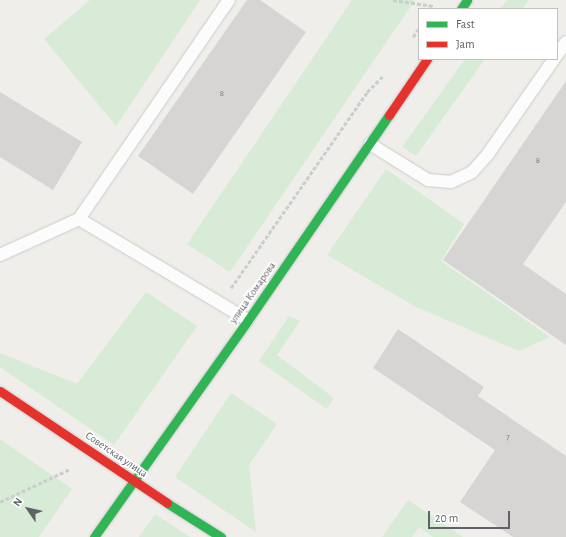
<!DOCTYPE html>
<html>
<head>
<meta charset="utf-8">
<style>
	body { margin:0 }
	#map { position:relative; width:566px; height:537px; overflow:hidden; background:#efeeea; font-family:"Alegreya Sans",sans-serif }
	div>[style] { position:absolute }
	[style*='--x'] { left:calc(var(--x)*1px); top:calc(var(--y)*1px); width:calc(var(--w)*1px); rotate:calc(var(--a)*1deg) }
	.green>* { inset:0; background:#d8ebd6 }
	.building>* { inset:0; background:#d6d5d3 }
	.path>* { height:2.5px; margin-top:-1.25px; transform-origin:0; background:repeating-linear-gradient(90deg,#cacfcc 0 4px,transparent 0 6px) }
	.roads { filter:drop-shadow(0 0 1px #cbcccc) drop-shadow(0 0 1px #cbcccc) }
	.lane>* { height:12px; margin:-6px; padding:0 6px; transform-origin:6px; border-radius:6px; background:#fdfcfc }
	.fast>* { height:9px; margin:-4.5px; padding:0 4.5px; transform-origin:4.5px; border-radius:4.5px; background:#30b455 }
	.jam>* { height:9px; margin:-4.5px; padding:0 4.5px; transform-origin:4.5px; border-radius:4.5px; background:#e5322d }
	span { translate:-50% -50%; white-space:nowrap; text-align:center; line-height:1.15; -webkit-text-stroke:3.5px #fff; paint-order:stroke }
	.number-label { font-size:9px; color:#7e8184 }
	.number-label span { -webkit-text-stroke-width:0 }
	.street-label { font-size:11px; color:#5f6368 }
	.legend { position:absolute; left:418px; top:8px; width:140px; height:52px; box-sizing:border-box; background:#fff; border:1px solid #bfc1c3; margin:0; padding:5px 7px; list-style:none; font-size:12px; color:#5f6368 }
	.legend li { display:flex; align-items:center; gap:8px; height:20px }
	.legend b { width:20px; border:1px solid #bfc1c3 }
	.north { position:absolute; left:8px; top:489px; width:40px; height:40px; -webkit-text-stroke:3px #fff; paint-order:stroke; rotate:304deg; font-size:11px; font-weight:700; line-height:16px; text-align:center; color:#5f6368 }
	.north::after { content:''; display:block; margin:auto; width:14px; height:18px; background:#5f6368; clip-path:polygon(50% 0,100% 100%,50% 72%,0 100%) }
	.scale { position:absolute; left:428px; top:511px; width:82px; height:18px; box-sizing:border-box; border:2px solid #5f6368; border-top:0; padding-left:5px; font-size:12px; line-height:14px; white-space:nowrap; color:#5f6368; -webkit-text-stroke:3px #fff; paint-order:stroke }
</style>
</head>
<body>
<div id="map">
	<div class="green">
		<div style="clip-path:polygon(90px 0,200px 0,116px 126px,44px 39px)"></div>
		<div style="clip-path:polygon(352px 0,415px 0,230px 272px,187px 244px)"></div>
		<div style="clip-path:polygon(507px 0,529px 0,522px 9px,500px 9px)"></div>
		<div style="clip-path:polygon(465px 59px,485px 59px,416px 156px,402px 147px)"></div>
		<div style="clip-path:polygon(386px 169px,464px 224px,441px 261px,550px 337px,519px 351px,414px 306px,327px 255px)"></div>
		<div style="clip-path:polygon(146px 292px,197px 326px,114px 445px,0 367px,0 353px,77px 384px)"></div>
		<div style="clip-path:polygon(289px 316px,300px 321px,277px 355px,334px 398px,327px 409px,259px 361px)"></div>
		<div style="clip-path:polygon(231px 393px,277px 424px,249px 465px,256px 532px,175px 477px)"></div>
		<div style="clip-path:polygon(0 439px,72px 489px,39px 537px,0 537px)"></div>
		<div style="clip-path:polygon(408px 500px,463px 537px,433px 537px,419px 527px,412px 537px,382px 537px)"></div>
		<div style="clip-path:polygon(155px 514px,190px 537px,139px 537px)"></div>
	</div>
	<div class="building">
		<div style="clip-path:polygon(247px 0,260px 0,306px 32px,193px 194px,138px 156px)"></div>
		<div style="clip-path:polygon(566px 81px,566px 202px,523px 264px,566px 294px,566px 345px,443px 260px)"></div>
		<div style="clip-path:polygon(0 92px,82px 142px,53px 190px,0 157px)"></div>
		<div style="clip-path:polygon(398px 329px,484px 387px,478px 396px,566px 456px,566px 537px,513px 537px,460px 502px,495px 450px,373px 368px)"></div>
	</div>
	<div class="path">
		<div style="--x:393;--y:0;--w:41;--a:8.3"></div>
		<div style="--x:413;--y:37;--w:11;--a:-56"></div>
		<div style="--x:231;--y:288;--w:239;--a:-55.2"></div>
		<div style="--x:367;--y:92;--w:23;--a:-45"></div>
		<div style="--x:0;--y:502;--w:77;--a:-25.2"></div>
	</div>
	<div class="roads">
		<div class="lane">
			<div style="--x:557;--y:55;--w:16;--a:-55"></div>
			<div style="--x:370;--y:144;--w:68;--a:31.8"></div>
			<div style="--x:428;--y:180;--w:23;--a:5"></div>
			<div style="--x:451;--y:182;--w:23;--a:-25"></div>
			<div style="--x:472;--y:172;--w:24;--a:-48"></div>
			<div style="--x:488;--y:154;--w:116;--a:-55.2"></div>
			<div style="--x:79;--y:219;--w:265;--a:-55.6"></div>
			<div style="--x:0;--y:255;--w:87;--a:-24.5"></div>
			<div style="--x:79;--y:219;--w:197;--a:30.9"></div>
		</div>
		<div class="fast">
			<div style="--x:461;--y:9;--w:11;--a:-56"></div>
			<div style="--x:167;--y:503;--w:64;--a:32.2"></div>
			<div style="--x:94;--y:537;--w:266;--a:-54.6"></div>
			<div style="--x:248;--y:320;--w:249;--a:-55.5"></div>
		</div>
		<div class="jam">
			<div style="--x:389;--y:115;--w:68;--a:-55.8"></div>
			<div style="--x:0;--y:391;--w:201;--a:33.8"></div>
		</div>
	</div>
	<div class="number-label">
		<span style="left:222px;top:94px">8</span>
		<span style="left:538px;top:161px">8</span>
		<span style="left:508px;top:438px">7</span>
	</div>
	<div class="street-label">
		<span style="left:253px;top:293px;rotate:-55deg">улица Комарова</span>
		<span style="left:116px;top:455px;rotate:34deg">Советская улица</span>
	</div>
	<ul class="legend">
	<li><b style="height:5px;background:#30b455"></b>Fast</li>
	<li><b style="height:5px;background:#e5322d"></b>Jam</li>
	</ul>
	<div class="north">N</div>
	<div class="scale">20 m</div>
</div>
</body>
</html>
